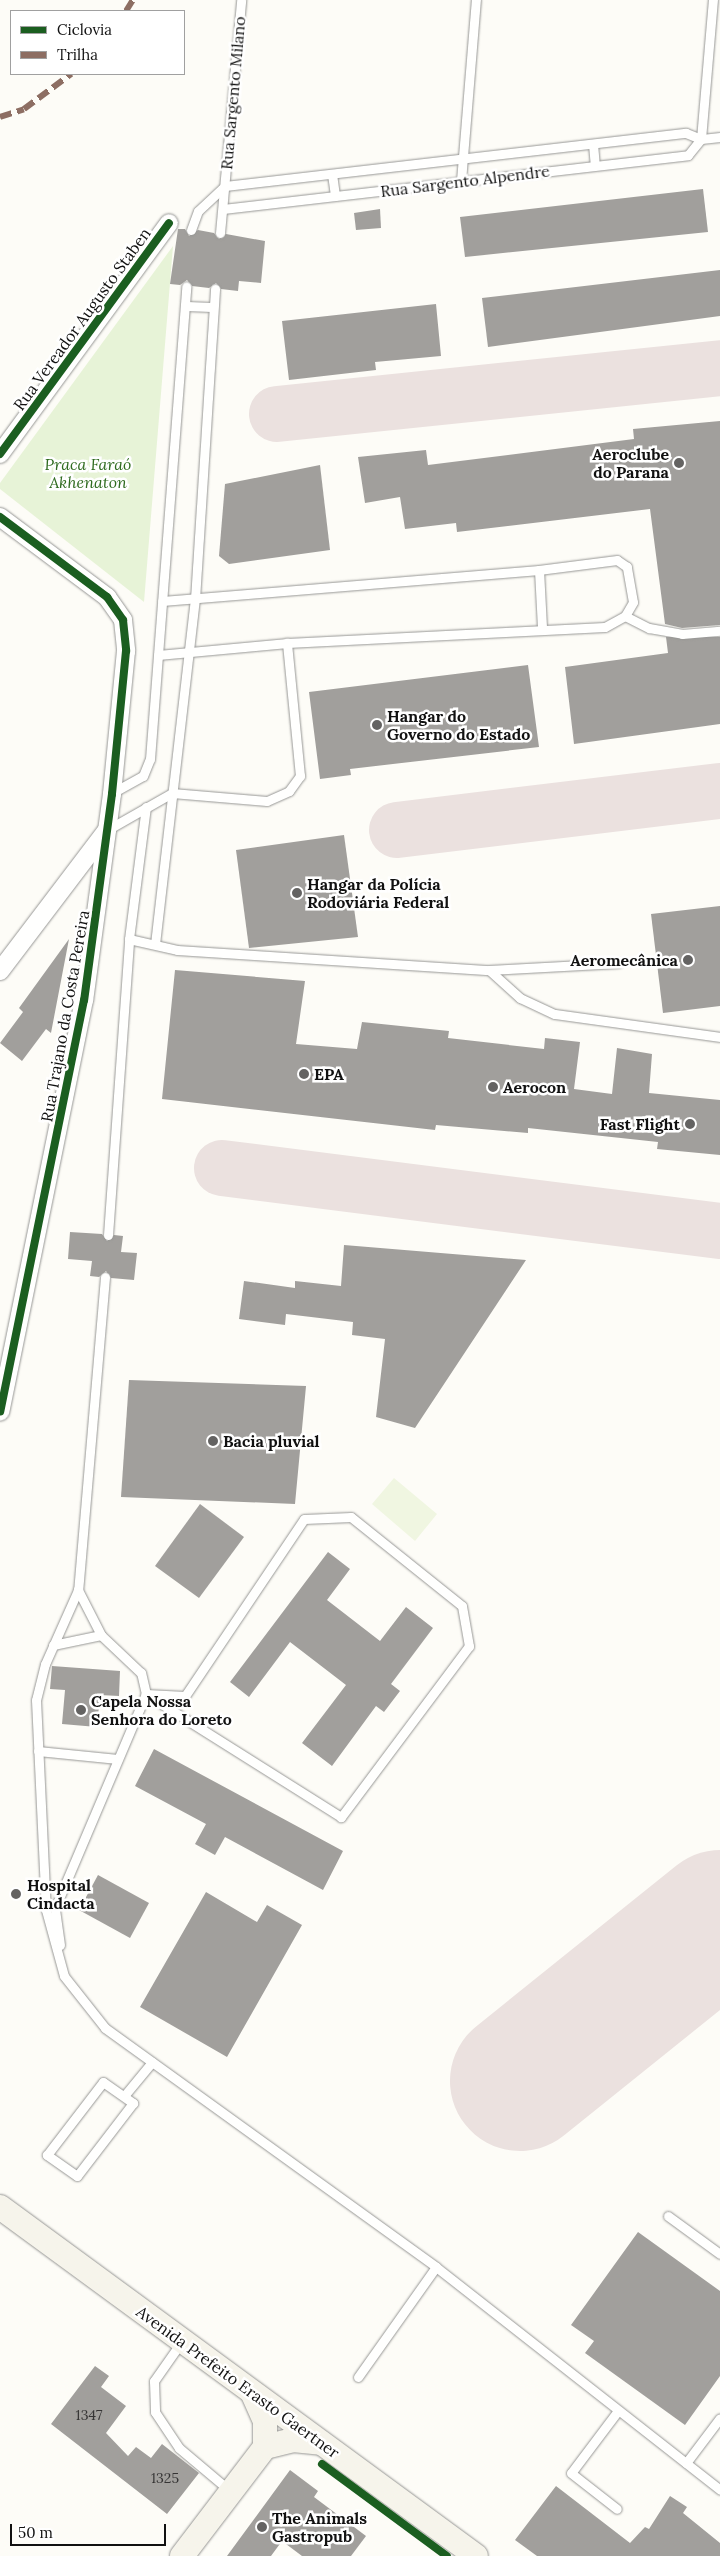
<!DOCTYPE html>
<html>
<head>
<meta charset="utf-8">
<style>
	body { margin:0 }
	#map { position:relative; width:720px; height:2556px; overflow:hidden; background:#fdfcf7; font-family:Lora,serif }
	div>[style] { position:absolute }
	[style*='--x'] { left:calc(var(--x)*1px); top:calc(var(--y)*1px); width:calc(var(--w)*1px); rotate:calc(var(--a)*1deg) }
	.green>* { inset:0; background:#e7f3d7 }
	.pitch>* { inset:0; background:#f0f6e1 }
	.taxiway>* { height:56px; margin:-28px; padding:0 28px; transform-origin:28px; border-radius:28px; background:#ebe1df }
	.runway>* { height:140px; margin:-70px; padding:0 70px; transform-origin:70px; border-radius:70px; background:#ebe1df }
	.building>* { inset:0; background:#a19f9c }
	.roads { filter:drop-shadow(0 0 1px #979795) drop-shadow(0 0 1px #979795) }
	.lane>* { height:9px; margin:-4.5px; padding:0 4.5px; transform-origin:4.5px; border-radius:4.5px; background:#fffffe }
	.street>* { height:18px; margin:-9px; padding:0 9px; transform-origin:9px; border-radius:9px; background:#fffffe }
	.secondary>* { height:24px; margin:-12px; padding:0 12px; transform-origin:12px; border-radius:12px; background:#f6f4eb }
	.quiet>* { height:6px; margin-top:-3px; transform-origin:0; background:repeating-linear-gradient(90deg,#8d6e63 0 12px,transparent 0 18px) }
	.cycleway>* { height:8px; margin:-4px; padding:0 4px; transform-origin:4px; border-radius:4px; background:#1b5e20 }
	.dots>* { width:14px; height:14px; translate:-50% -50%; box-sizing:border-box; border:2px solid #fff; border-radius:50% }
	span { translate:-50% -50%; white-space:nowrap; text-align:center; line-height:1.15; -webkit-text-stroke:5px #fff; paint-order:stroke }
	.number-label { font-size:14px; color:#353434 }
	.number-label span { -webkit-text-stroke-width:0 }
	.street-label { font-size:16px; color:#111 }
	.poi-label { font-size:16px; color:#111; font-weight:700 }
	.right { translate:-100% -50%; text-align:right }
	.left { translate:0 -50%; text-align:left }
	.park-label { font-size:16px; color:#2f6b1f; font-style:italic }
	.legend { position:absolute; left:10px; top:10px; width:175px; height:65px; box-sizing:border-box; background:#fff; border:1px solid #a0a0a0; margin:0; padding:6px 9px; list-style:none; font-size:15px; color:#111 }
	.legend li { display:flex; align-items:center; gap:10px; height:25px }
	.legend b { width:25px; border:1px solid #a0a0a0 }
	.scale { position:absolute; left:10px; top:2524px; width:156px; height:22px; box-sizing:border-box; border:2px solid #111; border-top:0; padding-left:6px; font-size:15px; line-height:18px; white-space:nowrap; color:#111; -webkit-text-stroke:4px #fff; paint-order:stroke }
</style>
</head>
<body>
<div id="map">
	<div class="green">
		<div style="clip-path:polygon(173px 246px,144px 602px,0 489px,0 483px)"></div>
	</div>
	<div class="pitch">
		<div style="clip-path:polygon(394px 1478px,437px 1514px,415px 1541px,372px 1504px)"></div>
	</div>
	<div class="taxiway">
		<div style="--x:277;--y:414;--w:445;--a:-5.9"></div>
		<div style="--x:397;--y:830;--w:325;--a:-6.9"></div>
		<div style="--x:222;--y:1168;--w:502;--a:7.21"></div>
	</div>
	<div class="runway">
		<div style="--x:520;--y:2081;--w:257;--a:-38.8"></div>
	</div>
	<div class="building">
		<div style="clip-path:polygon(703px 189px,708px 232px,465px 257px,460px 217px)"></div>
		<div style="clip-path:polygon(380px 209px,381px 228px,356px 230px,354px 213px)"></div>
		<div style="clip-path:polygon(178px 229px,185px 229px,189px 236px,198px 230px,214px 233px,219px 239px,226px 234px,265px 241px,261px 283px,239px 281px,238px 291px,221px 289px,216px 283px,209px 288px,192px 286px,187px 280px,180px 285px,170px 284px)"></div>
		<div style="clip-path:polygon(720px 270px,720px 316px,488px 347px,482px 298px)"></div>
		<div style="clip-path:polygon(436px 304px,441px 356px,375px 362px,376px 370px,289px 380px,282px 321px)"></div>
		<div style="clip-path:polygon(720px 421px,720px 625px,682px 628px,665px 624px,650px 509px,457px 532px,456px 523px,405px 529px,400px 497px,365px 503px,358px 457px,426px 450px,428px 465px,634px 439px,633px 429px)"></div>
		<div style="clip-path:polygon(320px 465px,330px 550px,229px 564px,219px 556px,225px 484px)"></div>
		<div style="clip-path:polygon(666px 637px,720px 637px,720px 724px,574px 744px,565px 667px,668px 653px)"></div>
		<div style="clip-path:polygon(528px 665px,539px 747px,350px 769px,351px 775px,320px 779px,309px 692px)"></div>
		<div style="clip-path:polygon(344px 835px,358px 937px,249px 948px,236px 850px)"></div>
		<div style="clip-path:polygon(720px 906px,720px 1006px,663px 1013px,651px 914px)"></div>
		<div style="clip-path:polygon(69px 939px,51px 1033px,46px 1029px,22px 1061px,0 1043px,23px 1012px,19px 1008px)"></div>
		<div style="clip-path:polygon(175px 970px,305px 981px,296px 1044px,357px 1049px,362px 1022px,449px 1031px,448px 1038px,544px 1049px,545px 1038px,580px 1042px,574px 1089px,612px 1094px,617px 1048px,652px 1054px,649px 1093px,720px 1100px,720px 1155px,657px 1149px,658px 1142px,528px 1128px,528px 1133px,436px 1125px,435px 1130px,162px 1099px)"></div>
		<div style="clip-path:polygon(70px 1232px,102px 1234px,107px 1241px,114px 1235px,123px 1236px,121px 1252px,137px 1253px,134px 1280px,111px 1278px,106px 1271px,99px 1277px,90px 1276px,92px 1261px,68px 1259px)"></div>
		<div style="clip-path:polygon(344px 1245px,526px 1260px,415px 1428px,376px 1417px,385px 1339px,352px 1335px,353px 1322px,286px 1314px,285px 1325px,239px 1319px,244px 1281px,295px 1288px,295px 1281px,341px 1286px)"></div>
		<div style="clip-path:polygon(129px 1380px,306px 1386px,295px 1504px,121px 1497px)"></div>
		<div style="clip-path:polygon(200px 1504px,244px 1537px,199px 1598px,155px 1566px)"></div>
		<div style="clip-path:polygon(328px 1552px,350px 1569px,327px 1600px,380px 1641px,406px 1607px,433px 1628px,391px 1684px,400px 1691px,384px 1712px,376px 1706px,332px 1766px,302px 1743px,346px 1685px,290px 1642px,249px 1697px,230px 1682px)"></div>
		<div style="clip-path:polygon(52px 1666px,120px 1671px,119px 1696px,100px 1695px,97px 1727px,62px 1724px,65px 1690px,50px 1689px)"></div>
		<div style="clip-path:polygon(154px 1749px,343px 1851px,323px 1890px,225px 1837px,215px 1855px,195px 1844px,206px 1824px,135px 1786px)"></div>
		<div style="clip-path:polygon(98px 1875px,149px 1903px,130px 1938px,79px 1910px)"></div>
		<div style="clip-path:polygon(206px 1892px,257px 1922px,267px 1905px,302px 1925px,227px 2057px,140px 2007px)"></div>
		<div style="clip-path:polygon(638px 2232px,720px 2291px,720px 2376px,685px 2425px,585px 2353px,594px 2341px,571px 2325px)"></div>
		<div style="clip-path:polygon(95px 2366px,109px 2376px,101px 2387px,126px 2406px,106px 2433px,128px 2456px,136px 2447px,151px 2458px,162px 2444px,199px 2473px,167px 2514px,51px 2424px)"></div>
		<div style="clip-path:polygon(290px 2470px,318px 2491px,314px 2497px,366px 2536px,351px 2556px,302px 2556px,282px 2541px,271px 2556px,227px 2556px)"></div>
		<div style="clip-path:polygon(556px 2486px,630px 2543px,645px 2527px,649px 2529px,670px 2496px,687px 2507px,683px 2513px,720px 2543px,720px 2556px,537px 2556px,515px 2540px)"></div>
	</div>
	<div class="roads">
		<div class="lane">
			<div style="--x:701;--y:139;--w:140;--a:-85.1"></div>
			<div style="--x:593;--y:144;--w:21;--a:85"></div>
			<div style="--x:332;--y:174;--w:22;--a:82"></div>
			<div style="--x:461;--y:181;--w:182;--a:-85.3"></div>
			<div style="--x:223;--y:209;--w:468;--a:-6.6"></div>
			<div style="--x:688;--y:155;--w:21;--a:-51"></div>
			<div style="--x:191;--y:230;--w:20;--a:-70"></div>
			<div style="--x:198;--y:211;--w:37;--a:-43"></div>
			<div style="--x:225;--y:186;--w:464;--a:-6.6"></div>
			<div style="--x:686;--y:133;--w:16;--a:22"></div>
			<div style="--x:701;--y:139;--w:19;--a:-6"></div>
			<div style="--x:220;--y:233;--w:234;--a:-84.8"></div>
			<div style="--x:185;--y:306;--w:28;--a:2"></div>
			<div style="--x:539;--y:570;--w:58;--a:87"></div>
			<div style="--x:625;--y:616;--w:27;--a:27"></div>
			<div style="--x:649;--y:628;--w:34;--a:10"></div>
			<div style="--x:682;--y:634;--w:38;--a:-5"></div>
			<div style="--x:158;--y:655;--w:130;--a:-5.3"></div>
			<div style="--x:287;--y:643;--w:318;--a:-2.9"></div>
			<div style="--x:605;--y:627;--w:23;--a:-29"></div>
			<div style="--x:625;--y:616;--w:16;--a:-60"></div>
			<div style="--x:633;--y:602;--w:36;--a:-100"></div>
			<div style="--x:627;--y:567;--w:12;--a:-145"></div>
			<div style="--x:617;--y:560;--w:79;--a:172.7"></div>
			<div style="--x:539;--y:570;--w:378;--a:175.3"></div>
			<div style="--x:112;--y:793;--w:35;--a:-29"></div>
			<div style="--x:143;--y:776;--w:18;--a:-68"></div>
			<div style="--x:150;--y:759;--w:474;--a:-85.6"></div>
			<div style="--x:107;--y:830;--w:75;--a:-29.6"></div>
			<div style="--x:172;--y:793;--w:95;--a:4.8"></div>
			<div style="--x:267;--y:801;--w:24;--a:-24"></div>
			<div style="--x:289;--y:791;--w:19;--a:-54"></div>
			<div style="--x:300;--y:776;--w:134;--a:-95.6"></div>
			<div style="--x:129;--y:939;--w:49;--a:12.9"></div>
			<div style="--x:177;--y:950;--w:313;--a:3.7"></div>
			<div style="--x:489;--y:970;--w:42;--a:42.1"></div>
			<div style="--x:520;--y:998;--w:38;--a:25"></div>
			<div style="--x:555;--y:1014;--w:167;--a:7.9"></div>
			<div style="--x:155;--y:944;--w:347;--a:-83.4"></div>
			<div style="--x:195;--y:599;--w:311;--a:-86.3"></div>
			<div style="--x:489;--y:970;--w:130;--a:-3.1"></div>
			<div style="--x:108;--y:1235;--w:297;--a:-85.9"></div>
			<div style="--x:129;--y:939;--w:133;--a:-82.7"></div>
			<div style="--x:105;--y:1277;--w:314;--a:94.9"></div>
			<div style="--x:78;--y:1590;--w:81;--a:114"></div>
			<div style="--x:45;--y:1664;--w:37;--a:104"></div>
			<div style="--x:36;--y:1700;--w:210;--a:87.3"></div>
			<div style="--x:46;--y:1910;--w:68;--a:74.7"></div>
			<div style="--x:64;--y:1976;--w:66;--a:51.7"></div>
			<div style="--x:105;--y:2028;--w:408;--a:35.8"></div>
			<div style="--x:436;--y:2267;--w:361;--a:38.1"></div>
			<div style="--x:351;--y:1517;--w:142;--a:38.7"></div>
			<div style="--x:462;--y:1606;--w:41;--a:80.1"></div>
			<div style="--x:469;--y:1646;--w:214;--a:126.8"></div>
			<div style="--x:341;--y:1817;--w:231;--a:-147.8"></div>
			<div style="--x:146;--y:1694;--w:39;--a:3"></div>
			<div style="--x:185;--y:1696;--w:213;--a:-56.1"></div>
			<div style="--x:304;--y:1519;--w:47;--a:-2.4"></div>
			<div style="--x:53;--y:1645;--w:49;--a:-11.8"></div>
			<div style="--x:38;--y:1751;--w:80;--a:5.7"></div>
			<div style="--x:60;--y:1945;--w:37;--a:-98"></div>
			<div style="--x:55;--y:1908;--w:233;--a:-67"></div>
			<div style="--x:146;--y:1694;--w:22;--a:-103"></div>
			<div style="--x:141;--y:1673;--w:55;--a:-136.5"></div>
			<div style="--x:101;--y:1635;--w:51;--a:-117.1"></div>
			<div style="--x:103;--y:2082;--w:37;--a:35"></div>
			<div style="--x:133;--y:2103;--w:92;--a:127.5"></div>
			<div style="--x:77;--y:2176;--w:37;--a:-145"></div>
			<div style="--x:47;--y:2155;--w:92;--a:-52.5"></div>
			<div style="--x:124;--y:2096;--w:44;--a:-50.5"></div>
			<div style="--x:668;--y:2216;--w:64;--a:36.2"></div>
			<div style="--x:182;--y:2341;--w:49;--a:125"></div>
			<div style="--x:154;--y:2381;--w:31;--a:88"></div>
			<div style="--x:155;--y:2412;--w:43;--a:56.3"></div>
			<div style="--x:179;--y:2448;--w:67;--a:40.1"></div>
			<div style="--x:358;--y:2377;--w:135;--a:-54.7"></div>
			<div style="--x:617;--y:2412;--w:76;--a:127"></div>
			<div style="--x:571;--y:2473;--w:58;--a:38"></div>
			<div style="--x:686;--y:2463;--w:56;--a:-52.9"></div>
		</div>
		<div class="street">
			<div style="--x:0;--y:454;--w:286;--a:-53.8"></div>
			<div style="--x:0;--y:517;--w:134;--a:36.8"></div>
			<div style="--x:107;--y:597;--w:28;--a:55"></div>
			<div style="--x:123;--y:620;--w:31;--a:84"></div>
			<div style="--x:126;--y:651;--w:144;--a:95.6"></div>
			<div style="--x:112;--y:794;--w:208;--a:97.7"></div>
			<div style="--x:84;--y:1000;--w:420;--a:101.5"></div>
			<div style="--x:0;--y:971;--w:177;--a:-52.8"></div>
		</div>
		<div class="secondary">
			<div style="--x:0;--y:2207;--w:590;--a:36.25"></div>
			<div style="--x:265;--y:2447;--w:29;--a:-14"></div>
			<div style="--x:293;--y:2440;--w:28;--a:6"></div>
			<div style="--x:182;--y:2556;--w:137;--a:-52.7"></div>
			<div style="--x:265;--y:2447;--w:26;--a:-90"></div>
			<div style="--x:265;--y:2421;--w:30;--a:-114"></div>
		</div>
	</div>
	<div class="quiet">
		<div style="--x:126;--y:11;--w:13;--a:-58"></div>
		<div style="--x:0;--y:117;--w:25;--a:-18"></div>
		<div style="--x:24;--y:109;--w:59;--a:-36.7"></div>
	</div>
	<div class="cycleway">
		<div style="--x:0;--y:454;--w:286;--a:-53.8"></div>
		<div style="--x:0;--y:517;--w:134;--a:36.8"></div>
		<div style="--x:107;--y:597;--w:28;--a:55"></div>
		<div style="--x:123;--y:620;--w:31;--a:84"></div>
		<div style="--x:126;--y:651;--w:144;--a:95.6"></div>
		<div style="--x:112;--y:794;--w:208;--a:97.7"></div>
		<div style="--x:84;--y:1000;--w:420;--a:101.5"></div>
		<div style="--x:322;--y:2464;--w:155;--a:36.4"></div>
	</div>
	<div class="dots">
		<div style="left:679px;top:463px;background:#646362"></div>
		<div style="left:377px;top:725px;background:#646362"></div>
		<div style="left:297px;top:893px;background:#646362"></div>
		<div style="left:688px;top:960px;background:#646362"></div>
		<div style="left:304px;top:1074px;background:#646362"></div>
		<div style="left:493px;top:1087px;background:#646362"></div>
		<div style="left:690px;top:1124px;background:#646362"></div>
		<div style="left:213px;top:1441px;background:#646362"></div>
		<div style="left:81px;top:1710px;background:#646362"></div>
		<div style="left:16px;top:1894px;background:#646362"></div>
		<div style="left:262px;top:2527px;background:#646362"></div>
	</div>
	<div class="number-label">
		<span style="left:89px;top:2415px">1347</span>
		<span style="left:165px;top:2478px">1325</span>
	</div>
	<div class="street-label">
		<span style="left:233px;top:93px;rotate:-85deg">Rua Sargento Milano</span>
		<span style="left:465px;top:181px;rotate:-7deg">Rua Sargento Alpendre</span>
		<span style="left:82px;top:319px;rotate:-54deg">Rua Vereador Augusto Staben</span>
		<span style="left:65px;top:1016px;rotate:-80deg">Rua Trajano da Costa Pereira</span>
		<span style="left:238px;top:2382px;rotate:36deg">Avenida Prefeito Erasto Gaertner</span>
	</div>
	<div class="poi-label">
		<span class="right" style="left:669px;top:463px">Aeroclube<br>do Parana</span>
		<span class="left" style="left:387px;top:725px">Hangar do<br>Governo do Estado</span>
		<span class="left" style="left:307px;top:893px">Hangar da Polícia<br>Rodoviária Federal</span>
		<span class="right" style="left:678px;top:960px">Aeromecânica</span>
		<span class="left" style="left:314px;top:1074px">EPA</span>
		<span class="left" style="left:503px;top:1087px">Aerocon</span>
		<span class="right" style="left:680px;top:1124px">Fast Flight</span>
		<span class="left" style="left:223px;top:1441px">Bacia pluvial</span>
		<span class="left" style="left:91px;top:1710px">Capela Nossa<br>Senhora do Loreto</span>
		<span class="left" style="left:27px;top:1894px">Hospital<br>Cindacta</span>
		<span class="left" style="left:272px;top:2527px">The Animals<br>Gastropub</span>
	</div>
	<div class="park-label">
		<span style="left:88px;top:473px">Praca Faraó<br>Akhenaton</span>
	</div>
	<ul class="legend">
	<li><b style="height:6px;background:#1b5e20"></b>Ciclovia</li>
	<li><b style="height:6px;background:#8d6e63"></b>Trilha</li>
	</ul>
	<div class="scale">50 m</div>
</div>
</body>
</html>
